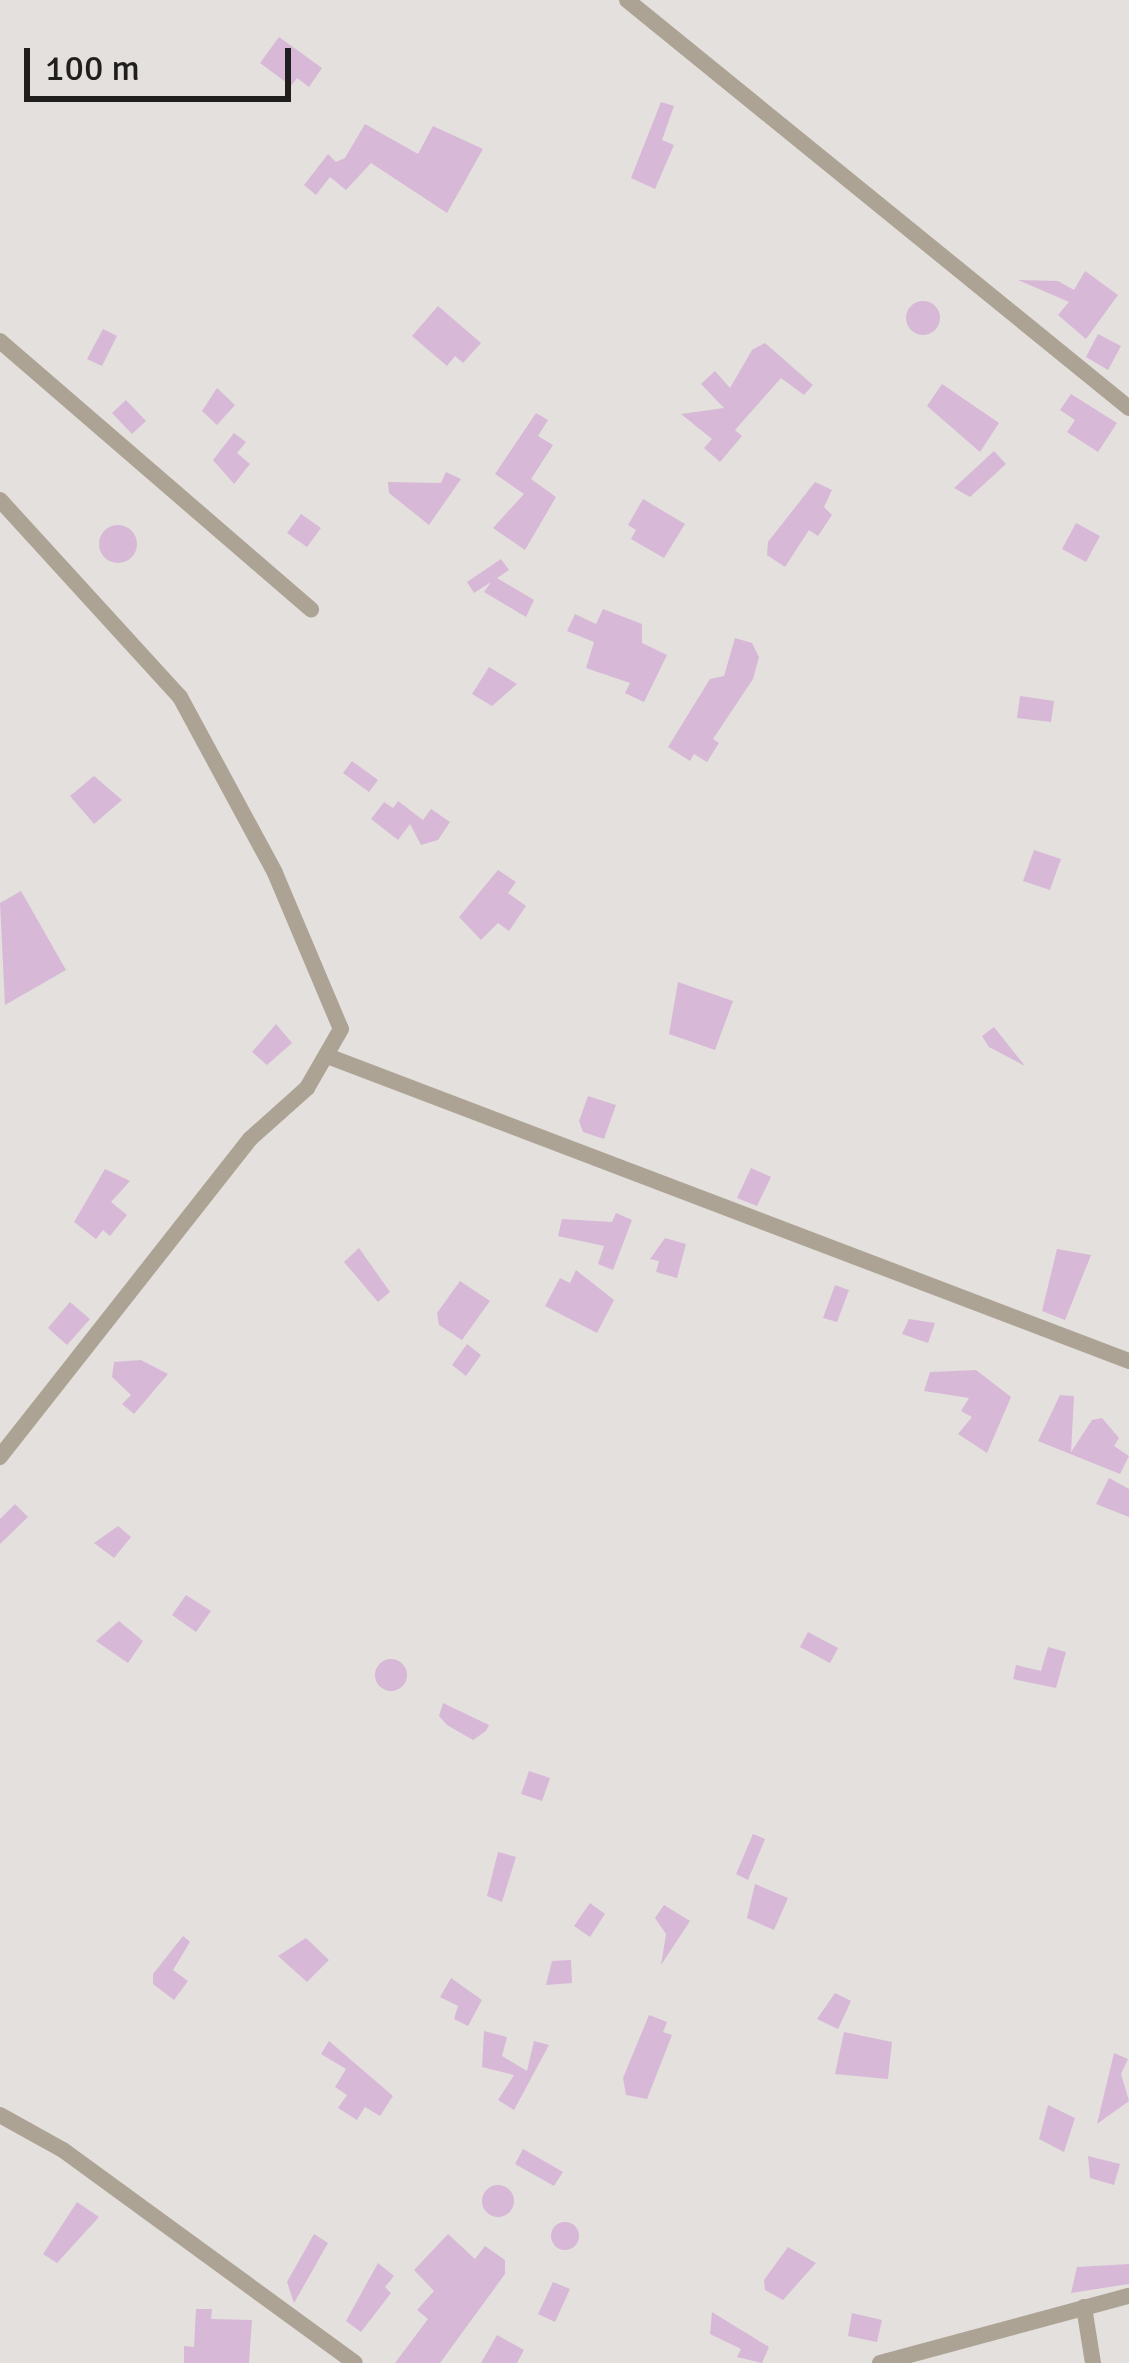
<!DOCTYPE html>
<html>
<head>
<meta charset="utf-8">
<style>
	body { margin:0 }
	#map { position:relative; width:1129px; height:2363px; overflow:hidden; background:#e3e0dd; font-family:Signika,sans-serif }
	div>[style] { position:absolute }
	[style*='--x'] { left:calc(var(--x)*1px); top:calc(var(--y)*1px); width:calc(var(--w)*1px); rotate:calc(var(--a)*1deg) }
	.building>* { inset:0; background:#d8b8d7 }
	.round { border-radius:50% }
	.minor>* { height:16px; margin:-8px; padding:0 8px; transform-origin:8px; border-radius:8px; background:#ada394 }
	span { translate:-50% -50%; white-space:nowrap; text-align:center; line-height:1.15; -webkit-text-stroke:12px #e3e0dd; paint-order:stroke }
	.scale { position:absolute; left:24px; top:48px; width:267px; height:54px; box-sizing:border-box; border:6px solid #201f1d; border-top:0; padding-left:15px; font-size:36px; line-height:42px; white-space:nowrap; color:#201f1d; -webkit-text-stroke:9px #e3e0dd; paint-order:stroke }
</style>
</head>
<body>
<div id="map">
	<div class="building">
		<div style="clip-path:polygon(279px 37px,322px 68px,309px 87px,297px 78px,291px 86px,260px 63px)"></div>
		<div style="clip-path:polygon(661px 102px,674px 106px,662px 140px,674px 145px,655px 189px,631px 178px)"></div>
		<div style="clip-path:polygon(365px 124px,418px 154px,433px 126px,483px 149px,447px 213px,371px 163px,346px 190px,330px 177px,316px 195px,304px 185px,328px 154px,336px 162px,345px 158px)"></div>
		<div style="clip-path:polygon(1085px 271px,1118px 295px,1086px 339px,1058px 315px,1069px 302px,1018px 280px,1058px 281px,1074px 290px)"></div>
		<div class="round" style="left:906px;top:301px;width:34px;height:34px"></div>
		<div style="clip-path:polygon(438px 306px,481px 343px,463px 363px,455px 356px,447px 366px,412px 336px)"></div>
		<div style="clip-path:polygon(103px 329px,117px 336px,102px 366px,87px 359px)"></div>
		<div style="clip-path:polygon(1098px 334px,1121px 346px,1108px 370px,1086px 357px)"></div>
		<div style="clip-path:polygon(765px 343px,813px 385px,804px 395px,781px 378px,735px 430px,742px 436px,720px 462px,704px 448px,712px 439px,681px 414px,724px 408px,701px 384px,715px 371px,730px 388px,752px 350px)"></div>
		<div style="clip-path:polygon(942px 384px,999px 423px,980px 452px,927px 406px)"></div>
		<div style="clip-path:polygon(217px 388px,235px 405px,217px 425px,202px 411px)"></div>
		<div style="clip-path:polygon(1071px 394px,1117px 423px,1098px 452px,1067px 432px,1075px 420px,1060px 410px)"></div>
		<div style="clip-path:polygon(126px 400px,146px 421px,132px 434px,112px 413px)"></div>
		<div style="clip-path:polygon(536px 413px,548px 420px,538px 436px,553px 445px,531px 479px,556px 497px,525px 550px,493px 528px,524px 494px,495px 474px)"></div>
		<div style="clip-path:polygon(234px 433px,246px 442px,237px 453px,250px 464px,234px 484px,213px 460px)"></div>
		<div style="clip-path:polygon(994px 451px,1006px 464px,970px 497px,954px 488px)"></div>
		<div style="clip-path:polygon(446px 472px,461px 479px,429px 525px,389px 493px,388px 482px,441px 483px)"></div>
		<div style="clip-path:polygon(815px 482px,832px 490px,824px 507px,832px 515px,818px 536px,809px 530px,785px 567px,767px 555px,768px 542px)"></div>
		<div style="clip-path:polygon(643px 499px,685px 524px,664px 558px,631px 539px,636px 530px,628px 525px)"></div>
		<div style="clip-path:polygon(301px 514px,321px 528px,307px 547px,287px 533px)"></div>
		<div style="clip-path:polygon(1076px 523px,1100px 536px,1086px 562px,1062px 549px)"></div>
		<div class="round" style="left:99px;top:525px;width:38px;height:38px"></div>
		<div style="clip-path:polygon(501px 559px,509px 570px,497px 578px,534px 600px,526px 617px,484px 592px,491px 582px,474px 593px,467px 582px)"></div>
		<div style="clip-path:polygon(603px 609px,642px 624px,642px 643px,667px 655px,644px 702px,625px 693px,630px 683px,586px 668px,594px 642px,567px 631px,575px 614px,596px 624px)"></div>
		<div style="clip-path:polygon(735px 638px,752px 643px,759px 657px,753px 679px,713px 739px,719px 743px,707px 762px,694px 754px,690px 761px,668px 747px,710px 679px,724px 676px)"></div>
		<div style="clip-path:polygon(489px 667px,517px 684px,492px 706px,472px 694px)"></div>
		<div style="clip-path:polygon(1020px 696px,1054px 701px,1051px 722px,1017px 718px)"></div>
		<div style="clip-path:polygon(352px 761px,378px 780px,369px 792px,343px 773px)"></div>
		<div style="clip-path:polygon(94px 776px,122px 800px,94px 824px,70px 796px)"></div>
		<div style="clip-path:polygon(398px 801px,423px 820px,431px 809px,450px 822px,438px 840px,421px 845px,410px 824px,398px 840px,371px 819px,384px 802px,393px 808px)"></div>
		<div style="clip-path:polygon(1034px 850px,1061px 859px,1050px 890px,1023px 881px)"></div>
		<div style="clip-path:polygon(498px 870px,516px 882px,508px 893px,526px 906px,509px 931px,498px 923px,481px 940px,459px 917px)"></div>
		<div style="clip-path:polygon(21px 891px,66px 970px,5px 1005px,0 903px)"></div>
		<div style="clip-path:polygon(678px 982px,733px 1001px,715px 1050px,669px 1034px)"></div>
		<div style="clip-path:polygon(276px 1024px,292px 1043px,267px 1065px,252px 1052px)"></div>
		<div style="clip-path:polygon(994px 1027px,1025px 1066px,989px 1047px,982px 1036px)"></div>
		<div style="clip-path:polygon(588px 1096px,616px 1105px,604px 1139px,583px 1132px,579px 1121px)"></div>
		<div style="clip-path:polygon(751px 1168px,771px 1177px,757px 1206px,737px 1198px)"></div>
		<div style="clip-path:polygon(105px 1169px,130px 1181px,111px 1202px,127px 1215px,110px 1236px,103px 1230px,96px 1239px,74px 1222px)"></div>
		<div style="clip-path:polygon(616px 1213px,632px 1220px,613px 1270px,598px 1264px,604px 1246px,558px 1236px,562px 1219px,612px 1222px)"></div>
		<div style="clip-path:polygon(665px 1238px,686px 1244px,677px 1278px,656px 1272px,659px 1261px,650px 1259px)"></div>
		<div style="clip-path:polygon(359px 1248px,390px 1292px,378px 1302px,344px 1262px)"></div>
		<div style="clip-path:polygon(1057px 1249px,1091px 1255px,1065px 1320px,1042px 1311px)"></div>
		<div style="clip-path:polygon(576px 1270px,614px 1300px,597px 1333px,545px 1306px,560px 1278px,570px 1283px)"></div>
		<div style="clip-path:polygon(460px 1281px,490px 1301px,462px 1340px,439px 1325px,437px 1313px)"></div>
		<div style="clip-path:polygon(835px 1285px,849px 1290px,837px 1322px,823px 1318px)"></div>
		<div style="clip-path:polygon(70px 1302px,90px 1319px,67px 1345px,48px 1328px)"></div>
		<div style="clip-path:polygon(909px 1319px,935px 1323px,928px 1343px,902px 1334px)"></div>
		<div style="clip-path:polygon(467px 1344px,481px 1355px,466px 1376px,452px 1365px)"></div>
		<div style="clip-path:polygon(141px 1360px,168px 1374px,134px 1414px,122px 1404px,131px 1395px,112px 1377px,114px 1362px)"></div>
		<div style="clip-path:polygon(976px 1370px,1011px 1397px,987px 1453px,958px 1434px,972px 1417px,961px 1411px,969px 1398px,924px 1391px,930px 1372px)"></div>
		<div style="clip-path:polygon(1060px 1395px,1074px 1396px,1071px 1452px,1092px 1420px,1102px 1418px,1119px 1438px,1114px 1446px,1129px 1456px,1120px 1474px,1038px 1441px)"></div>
		<div style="clip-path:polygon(1109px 1478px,1129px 1489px,1129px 1517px,1096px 1504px)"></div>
		<div style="clip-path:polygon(15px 1504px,28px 1517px,0 1544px,0 1519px)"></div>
		<div style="clip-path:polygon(118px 1526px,131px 1537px,114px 1558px,94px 1543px)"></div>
		<div style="clip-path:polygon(186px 1595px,211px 1611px,196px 1632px,172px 1615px)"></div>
		<div style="clip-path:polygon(119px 1621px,143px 1641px,128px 1663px,96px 1641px)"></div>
		<div style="clip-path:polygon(808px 1632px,838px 1648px,830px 1663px,800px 1647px)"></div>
		<div style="clip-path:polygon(1048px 1647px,1066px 1652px,1056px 1688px,1013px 1679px,1016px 1665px,1041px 1671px)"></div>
		<div class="round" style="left:375px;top:1659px;width:32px;height:32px"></div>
		<div style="clip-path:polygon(443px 1703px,489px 1725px,486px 1731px,473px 1740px,447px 1725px,439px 1716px)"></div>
		<div style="clip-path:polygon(529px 1771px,550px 1778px,542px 1801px,521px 1794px)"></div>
		<div style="clip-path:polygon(753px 1834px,765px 1839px,748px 1880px,736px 1874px)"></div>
		<div style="clip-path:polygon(498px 1852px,516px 1857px,502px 1902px,487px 1896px)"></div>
		<div style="clip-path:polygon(755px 1884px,788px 1898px,774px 1930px,747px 1918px)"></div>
		<div style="clip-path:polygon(590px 1903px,605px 1914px,590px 1937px,574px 1926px)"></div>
		<div style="clip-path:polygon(664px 1905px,690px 1921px,661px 1965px,666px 1934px,655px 1918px)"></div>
		<div style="clip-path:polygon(183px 1936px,190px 1942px,173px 1970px,188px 1981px,174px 2000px,153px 1984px,153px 1974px)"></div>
		<div style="clip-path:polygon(306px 1938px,329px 1960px,307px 1982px,278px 1956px)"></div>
		<div style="clip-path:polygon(571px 1960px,572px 1983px,546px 1985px,552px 1961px)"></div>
		<div style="clip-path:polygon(451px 1978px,482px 2000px,468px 2026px,454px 2019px,458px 2006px,440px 1997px)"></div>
		<div style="clip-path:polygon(835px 1993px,851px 2001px,838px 2029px,817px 2019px)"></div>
		<div style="clip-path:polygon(649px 2015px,667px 2022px,663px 2032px,672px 2035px,647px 2099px,626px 2095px,623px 2078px)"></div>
		<div style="clip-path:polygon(484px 2031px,507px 2037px,502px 2056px,527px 2071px,534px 2041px,549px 2045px,514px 2110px,498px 2100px,514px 2075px,482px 2067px)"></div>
		<div style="clip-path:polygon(844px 2032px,892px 2042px,888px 2079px,835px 2074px)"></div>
		<div style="clip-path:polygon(329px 2041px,393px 2096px,380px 2116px,365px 2107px,357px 2120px,338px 2108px,347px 2095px,335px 2087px,346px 2069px,321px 2054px)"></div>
		<div style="clip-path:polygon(1114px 2053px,1128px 2059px,1121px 2074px,1129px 2101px,1097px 2124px)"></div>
		<div style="clip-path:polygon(1048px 2105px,1075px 2118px,1064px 2152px,1039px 2139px)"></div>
		<div style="clip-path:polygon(523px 2149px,563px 2172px,554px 2186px,515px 2164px)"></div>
		<div style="clip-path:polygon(1088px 2156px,1120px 2164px,1114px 2185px,1090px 2178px)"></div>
		<div class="round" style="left:482px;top:2185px;width:32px;height:32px"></div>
		<div style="clip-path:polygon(77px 2202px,99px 2217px,57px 2263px,43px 2254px)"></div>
		<div class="round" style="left:551px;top:2222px;width:28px;height:28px"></div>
		<div style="clip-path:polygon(314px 2234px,328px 2243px,294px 2303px,287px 2282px)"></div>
		<div style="clip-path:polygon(448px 2234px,475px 2259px,485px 2246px,505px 2260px,505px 2274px,440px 2363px,395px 2363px,428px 2319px,417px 2310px,434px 2291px,414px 2270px)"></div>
		<div style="clip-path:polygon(788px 2247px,816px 2263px,783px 2300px,765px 2290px,764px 2280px)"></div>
		<div style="clip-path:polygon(378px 2263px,394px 2276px,385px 2287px,391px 2293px,361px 2332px,346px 2321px)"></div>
		<div style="clip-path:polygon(1129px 2264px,1129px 2284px,1071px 2293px,1077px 2267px)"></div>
		<div style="clip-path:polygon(553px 2282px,570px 2289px,555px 2322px,538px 2314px)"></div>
		<div style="clip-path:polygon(196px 2309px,212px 2309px,211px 2319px,252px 2320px,249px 2363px,184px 2363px,184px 2346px,194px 2347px)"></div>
		<div style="clip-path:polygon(712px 2312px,769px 2347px,762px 2363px,737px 2357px,741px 2349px,710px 2334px)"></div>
		<div style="clip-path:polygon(852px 2313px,882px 2320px,877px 2342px,848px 2336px)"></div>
		<div style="clip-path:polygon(497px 2335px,524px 2350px,517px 2363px,481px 2363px)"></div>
	</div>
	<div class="minor">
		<div style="--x:627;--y:0;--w:647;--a:39.1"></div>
		<div style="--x:0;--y:341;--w:411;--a:40.8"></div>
		<div style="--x:0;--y:500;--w:267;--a:47.6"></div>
		<div style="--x:180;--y:697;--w:200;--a:61.6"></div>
		<div style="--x:275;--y:873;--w:169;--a:67.1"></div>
		<div style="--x:341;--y:1029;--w:68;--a:120"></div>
		<div style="--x:307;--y:1088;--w:76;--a:138.2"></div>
		<div style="--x:250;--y:1139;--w:405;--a:128.2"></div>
		<div style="--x:330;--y:1057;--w:855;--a:20.83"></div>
		<div style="--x:0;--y:2115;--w:72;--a:29.1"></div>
		<div style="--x:63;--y:2150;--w:361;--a:36.1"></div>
		<div style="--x:1084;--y:2307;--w:57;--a:80.9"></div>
		<div style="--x:880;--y:2363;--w:258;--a:-15.1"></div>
	</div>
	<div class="scale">100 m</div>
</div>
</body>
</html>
